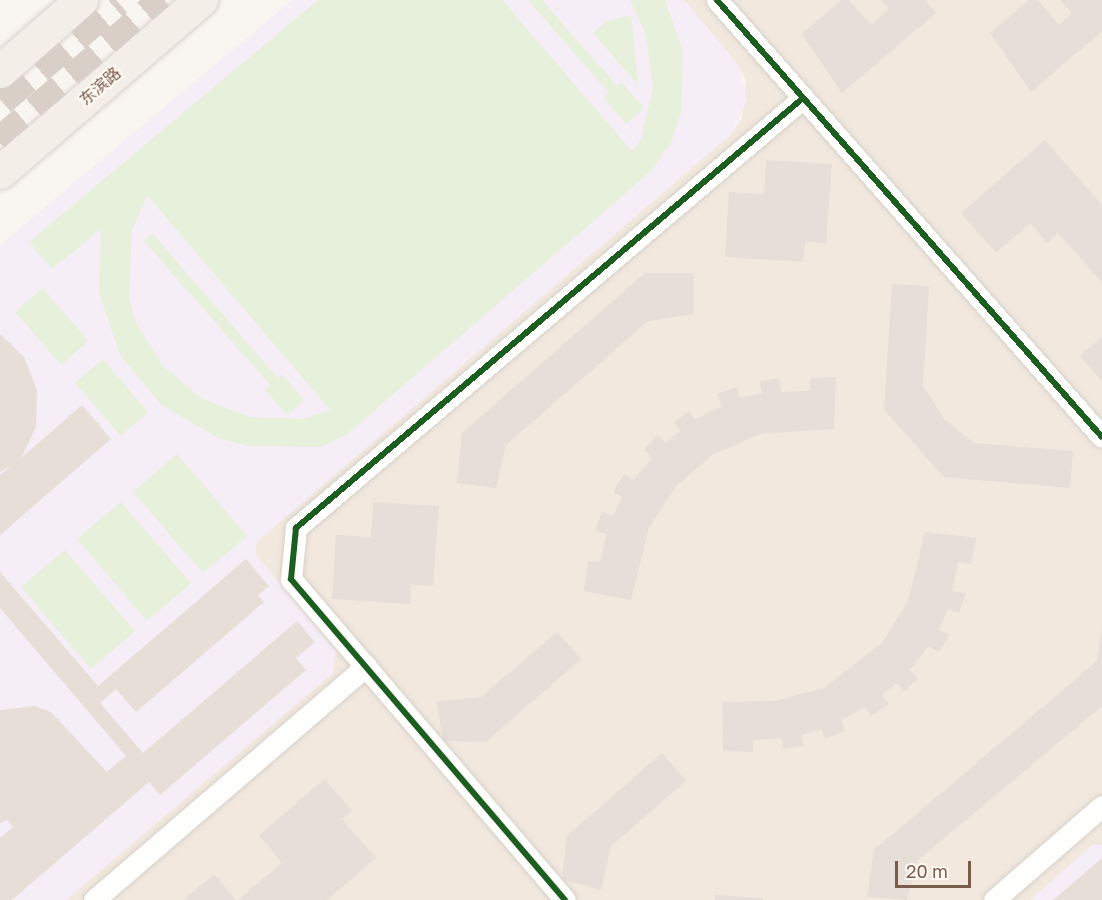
<!DOCTYPE html>
<html>
<head>
<meta charset="utf-8">
<style>
	body { margin:0 }
	#map { position:relative; width:1102px; height:900px; overflow:hidden; background:#f9f5f0; font-family:"Golos Text","Noto Sans SC",sans-serif }
	div>[style] { position:absolute }
	[style*='--x'] { left:calc(var(--x)*1px); top:calc(var(--y)*1px); width:calc(var(--w)*1px); rotate:calc(var(--a)*1deg) }
	.residential>* { inset:0; background:#f2e8de }
	.education>* { inset:0; background:#f6eef6 }
	.green>* { inset:0; background:#e7f0db }
	.building>* { inset:0; background:#e6ded7 }
	.motorway-tunnel>* { height:33px; margin-top:-16.5px; transform-origin:0; background:repeating-linear-gradient(90deg,#d9cfc7 0 33px,transparent 0 49px) }
	.roads { filter:drop-shadow(0 0 2px #d7d1cb) drop-shadow(0 0 2px #d7d1cb) }
	.minor>* { height:21px; margin:-10.5px; padding:0 10.5px; transform-origin:10.5px; border-radius:10.5px; background:#fefefd }
	.primary>* { height:33px; margin:-16.5px; padding:0 16.5px; transform-origin:16.5px; border-radius:16.5px; background:#f3eee8 }
	.cycleway>* { height:6px; margin:-3px; padding:0 3px; transform-origin:3px; border-radius:3px; background:#1b5e20 }
	span { translate:-50% -50%; white-space:nowrap; text-align:center; line-height:1.15; -webkit-text-stroke:4.5px #fffaf3; paint-order:stroke }
	.street-label { font-size:16px; color:#7a5c4d }
	.scale { position:absolute; left:895px; top:861px; width:76px; height:27px; box-sizing:border-box; border:3px solid #7a5c4d; border-top:0; padding-left:8px; font-size:18px; line-height:21px; white-space:nowrap; color:#7a5c4d; -webkit-text-stroke:4px #fffaf3; paint-order:stroke }
</style>
</head>
<body>
<div id="map">
	<div class="residential">
		<div style="clip-path:polygon(684px 0,1102px 0,1102px 900px,66px 900px,332px 672px,336px 650px,255px 554px,256px 542px,730px 135px,742px 118px,746px 81px,739px 66px)"></div>
	</div>
	<div class="education">
		<div style="clip-path:polygon(292px 0,684px 0,739px 66px,747px 100px,730px 135px,257px 542px,255px 554px,336px 650px,333px 673px,66px 900px,0 900px,0 245px)"></div>
		<div style="clip-path:polygon(1092px 845px,1102px 845px,1102px 900px,1030px 900px)"></div>
	</div>
	<div class="green">
		<div style="clip-path:polygon(evenodd,318px 0,502px 0,632px 151px,641px 140px,653px 88px,646px 35px,630px 0,665px 0,683px 51px,681px 113px,671px 143px,651px 171px,346px 435px,320px 447px,246px 446px,218px 438px,161px 405px,120px 355px,99px 293px,101px 229px,52px 269px,29px 242px,318px 0,147px 195px,330px 410px,303px 419px,250px 417px,202px 399px,163px 366px,136px 323px,129px 298px,132px 231px,147px 195px)"></div>
		<div style="clip-path:polygon(528px 0,542px 0,617px 86px,622px 83px,644px 108px,626px 124px,604px 98px,609px 93px)"></div>
		<div style="clip-path:polygon(631px 15px,638px 85px,593px 33px,607px 21px)"></div>
		<div style="clip-path:polygon(152px 233px,278px 378px,282px 374px,304px 400px,287px 415px,265px 390px,270px 385px,144px 241px)"></div>
		<div style="clip-path:polygon(43px 288px,88px 341px,61px 365px,15px 312px)"></div>
		<div style="clip-path:polygon(103px 359px,148px 412px,121px 436px,75px 383px)"></div>
		<div style="clip-path:polygon(177px 454px,247px 536px,203px 573px,133px 492px)"></div>
		<div style="clip-path:polygon(121px 502px,191px 583px,147px 621px,77px 539px)"></div>
		<div style="clip-path:polygon(65px 550px,135px 631px,91px 669px,21px 587px)"></div>
	</div>
	<div class="building">
		<div style="clip-path:polygon(841px 0,849px 0,871px 25px,889px 9px,881px 0,925px 0,936px 13px,842px 93px,802px 34px)"></div>
		<div style="clip-path:polygon(1029px 0,1038px 0,1059px 25px,1072px 13px,1060px 0,1102px 0,1102px 31px,1031px 92px,990px 33px)"></div>
		<div style="clip-path:polygon(1045px 140px,1102px 205px,1102px 282px,1058px 233px,1047px 243px,1030px 223px,996px 253px,961px 213px)"></div>
		<div style="clip-path:polygon(766px 160px,832px 164px,826px 243px,805px 242px,803px 262px,725px 257px,729px 192px,764px 194px)"></div>
		<div style="clip-path:polygon(645px 273px,694px 273px,694px 314px,648px 321px,506px 445px,496px 488px,457px 483px,462px 433px)"></div>
		<div style="clip-path:polygon(892px 284px,929px 286px,923px 385px,944px 419px,974px 443px,1073px 451px,1070px 488px,944px 477px,884px 410px)"></div>
		<div style="clip-path:polygon(0 334px,24px 357px,37px 390px,36px 427px,21px 458px,82px 405px,111px 439px,0 535px,0 475px,11px 466px,0 472px)"></div>
		<div style="clip-path:polygon(1102px 337px,1102px 381px,1080px 356px)"></div>
		<div style="clip-path:polygon(836px 377px,834px 429px,760px 434px,714px 454px,676px 486px,649px 527px,631px 600px,584px 591px,588px 561px,600px 562px,607px 534px,595px 531px,602px 512px,613px 516px,622px 497px,613px 492px,624px 474px,634px 480px,652px 458px,644px 450px,658px 435px,666px 443px,680px 431px,674px 422px,689px 411px,695px 420px,722px 406px,717px 394px,736px 387px,740px 398px,762px 393px,760px 381px,779px 378px,781px 392px,810px 391px,810px 378px)"></div>
		<div style="clip-path:polygon(373px 502px,439px 506px,433px 586px,411px 585px,410px 604px,332px 599px,336px 535px,371px 537px)"></div>
		<div style="clip-path:polygon(925px 532px,976px 538px,971px 564px,958px 562px,952px 591px,966px 594px,959px 613px,948px 609px,939px 630px,949px 635px,939px 652px,928px 646px,910px 670px,918px 678px,904px 691px,897px 683px,882px 695px,889px 704px,871px 716px,865px 707px,841px 720px,845px 731px,825px 739px,822px 729px,801px 735px,803px 746px,783px 749px,782px 738px,753px 740px,753px 752px,723px 751px,722px 702px,775px 701px,824px 688px,882px 643px,908px 602px)"></div>
		<div style="clip-path:polygon(246px 559px,269px 586px,258px 595px,264px 602px,136px 712px,116px 689px,100px 703px,143px 753px,297px 621px,315px 642px,296px 658px,306px 670px,160px 795px,149px 782px,12px 900px,0 900px,0 838px,13px 827px,7px 820px,0 823px,0 710px,34px 706px,51px 712px,107px 772px,126px 756px,0 608px,0 572px,98px 686px)"></div>
		<div style="clip-path:polygon(1102px 627px,1102px 706px,917px 861px,907px 900px,867px 897px,874px 850px,1097px 661px)"></div>
		<div style="clip-path:polygon(557px 632px,581px 659px,486px 742px,443px 741px,437px 701px,481px 697px)"></div>
		<div style="clip-path:polygon(662px 753px,686px 781px,611px 846px,601px 890px,562px 879px,567px 836px)"></div>
		<div style="clip-path:polygon(325px 779px,352px 811px,342px 819px,376px 858px,327px 900px,238px 900px,282px 863px,259px 835px)"></div>
		<div style="clip-path:polygon(1102px 858px,1102px 900px,1053px 900px)"></div>
		<div style="clip-path:polygon(214px 874px,236px 900px,184px 900px)"></div>
		<div style="clip-path:polygon(715px 895px,763px 898px,763px 900px,715px 900px)"></div>
	</div>
	<div class="motorway-tunnel">
		<div style="--x:0;--y:99;--w:153;--a:-40.5"></div>
		<div style="--x:0;--y:143;--w:218;--a:-40.9"></div>
	</div>
	<div class="roads">
		<div class="minor">
			<div style="--x:717;--y:0;--w:582;--a:48.62"></div>
			<div style="--x:94;--y:900;--w:359;--a:-40.7"></div>
			<div style="--x:565;--y:900;--w:422;--a:-130.5"></div>
			<div style="--x:291;--y:579;--w:51;--a:-84.4"></div>
			<div style="--x:296;--y:528;--w:665;--a:-40.3"></div>
			<div style="--x:994;--y:900;--w:143;--a:-41"></div>
		</div>
		<div class="primary">
			<div style="--x:0;--y:71;--w:108;--a:-41.2"></div>
			<div style="--x:0;--y:172;--w:265;--a:-40.6"></div>
		</div>
	</div>
	<div class="cycleway">
		<div style="--x:717;--y:0;--w:582;--a:48.62"></div>
		<div style="--x:565;--y:900;--w:422;--a:-130.5"></div>
		<div style="--x:291;--y:579;--w:51;--a:-84.4"></div>
		<div style="--x:296;--y:528;--w:665;--a:-40.3"></div>
	</div>
	<div class="street-label">
		<span style="left:100px;top:86px;rotate:-41deg">东滨路</span>
	</div>
	<div class="scale">20 m</div>
</div>
</body>
</html>
